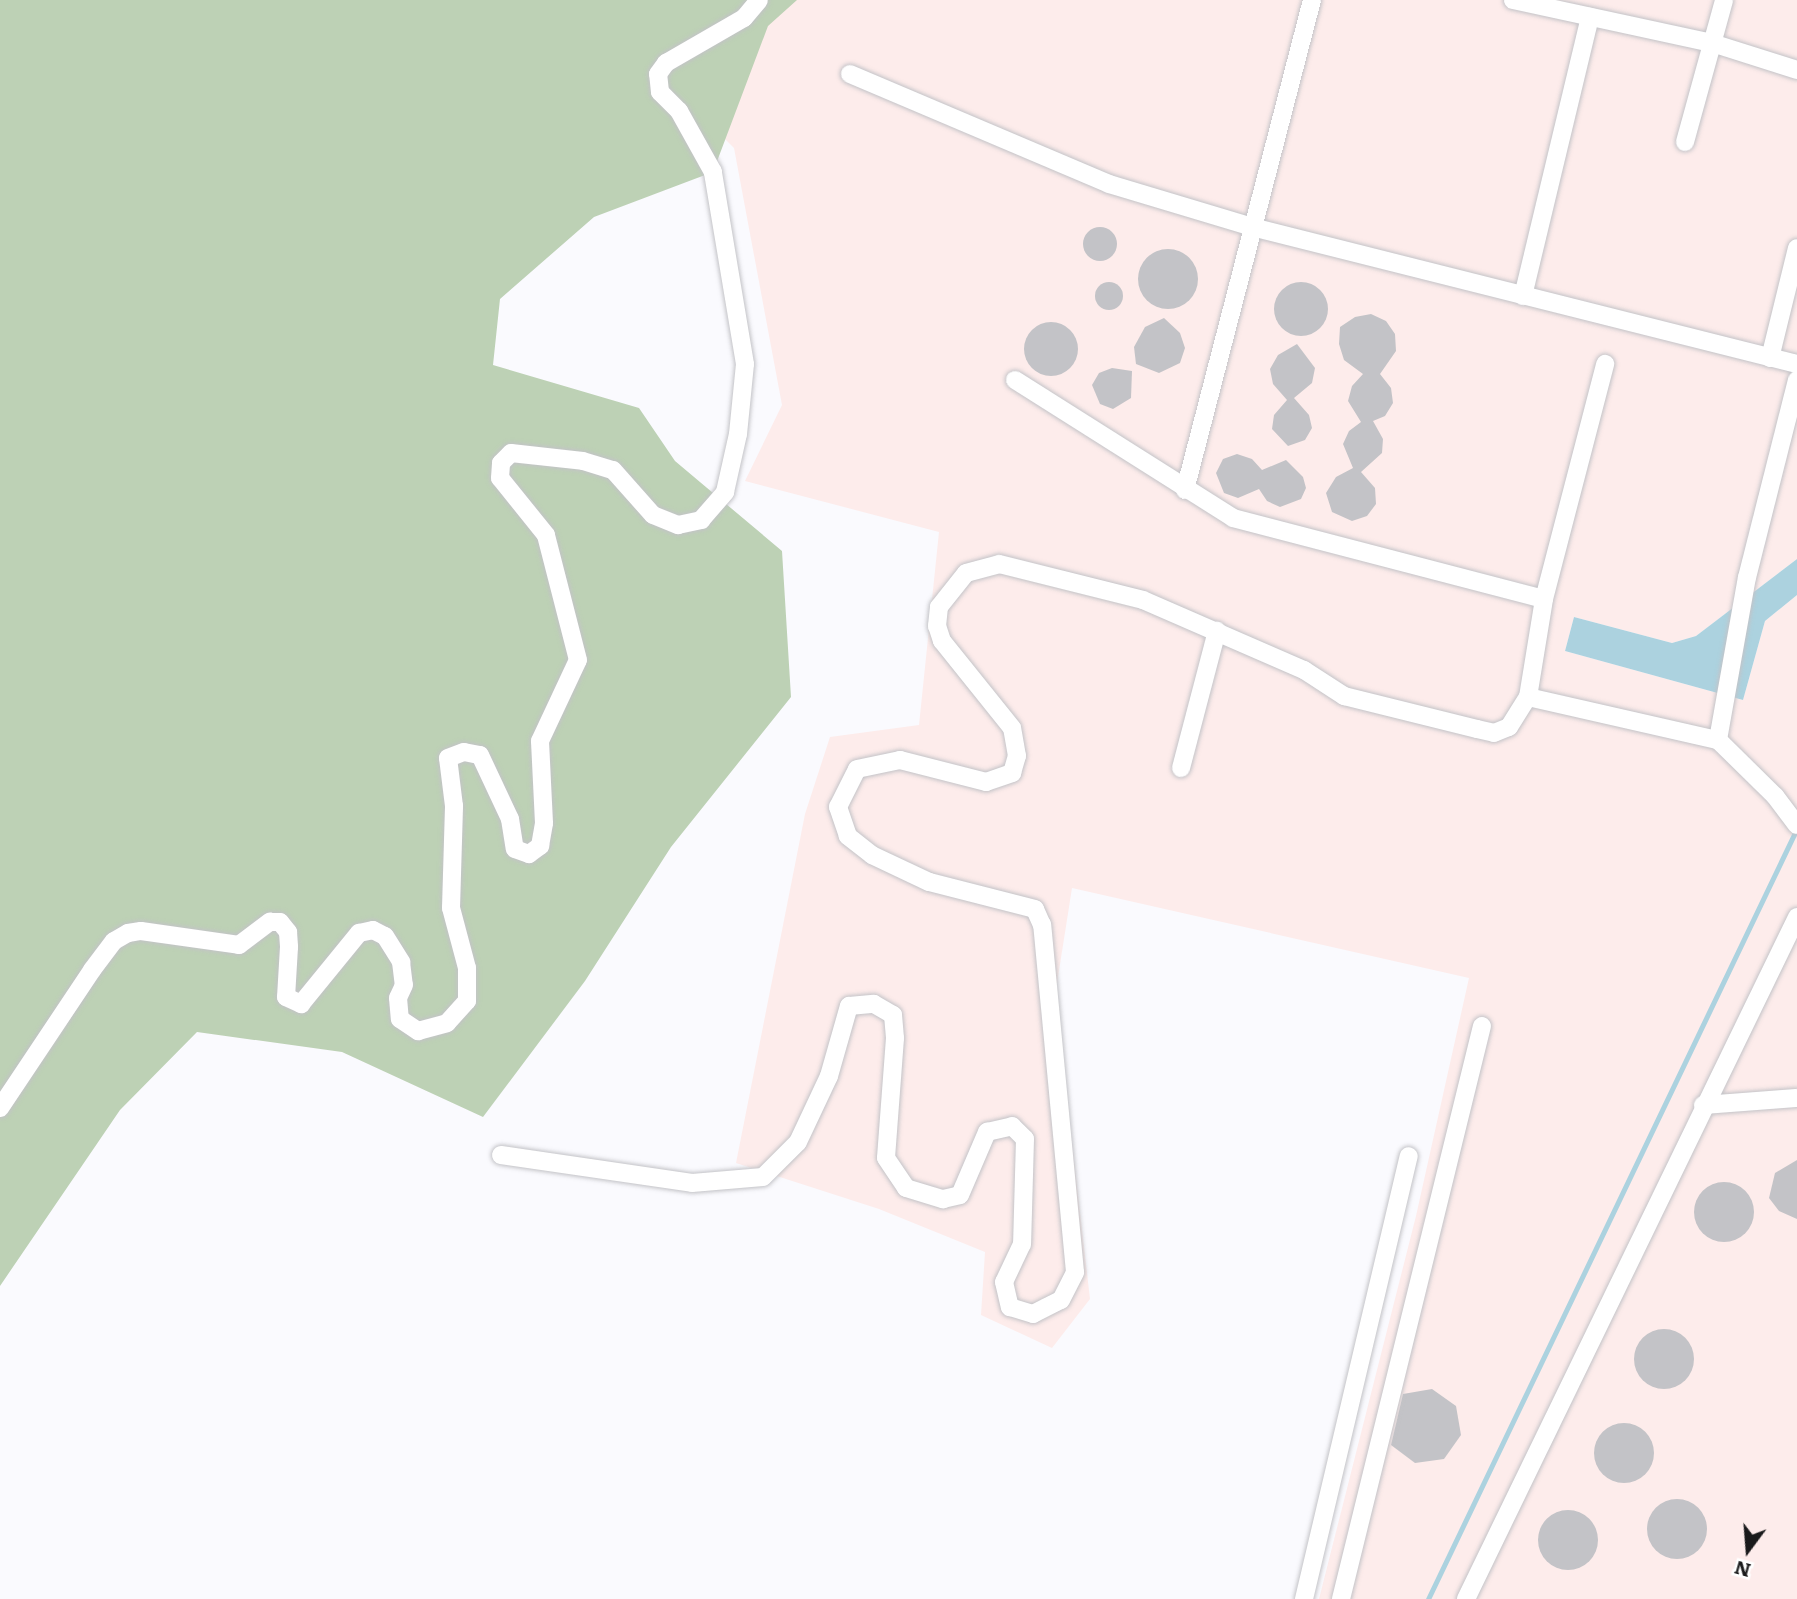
<!DOCTYPE html>
<html>
<head>
<meta charset="utf-8">
<style>
	body { margin:0 }
	#map { position:relative; width:1797px; height:1599px; overflow:hidden; background:#fafafe; font-family:Literata,serif }
	div>[style] { position:absolute }
	[style*='--x'] { left:calc(var(--x)*1px); top:calc(var(--y)*1px); width:calc(var(--w)*1px); rotate:calc(var(--a)*1deg) }
	.industrial>* { inset:0; background:#fdeceb }
	.forest>* { inset:0; background:#bdd1b5 }
	.water>* { inset:0; background:#acd2df }
	.stream>* { height:5px; margin:-2.5px; padding:0 2.5px; transform-origin:2.5px; border-radius:2.5px; background:#acd2df }
	.building>* { inset:0; background:#c3c3c7 }
	.round { border-radius:50% }
	.roads { filter:drop-shadow(0 0 2px #c3c3c7) drop-shadow(0 0 2px #c3c3c7) }
	.minor>* { height:18px; margin:-9px; padding:0 9px; transform-origin:9px; border-radius:9px; background:#fff }
	span { translate:-50% -50%; white-space:nowrap; text-align:center; line-height:1.15; -webkit-text-stroke:5px #fff; paint-order:stroke }
	.north { position:absolute; left:1713px; top:1515px; width:70px; height:70px; -webkit-text-stroke:5px #fff; paint-order:stroke; rotate:196deg; font-size:19px; font-weight:700; line-height:28px; text-align:center; color:#1a1a1b }
	.north::after { content:''; display:block; margin:auto; width:24px; height:32px; background:#1a1a1b; clip-path:polygon(50% 0,100% 100%,50% 72%,0 100%) }
</style>
</head>
<body>
<div id="map">
	<div class="industrial">
		<div style="clip-path:polygon(781px 0,1797px 0,1797px 559px,1696px 636px,1672px 643px,1574px 617px,1565px 651px,1743px 700px,1765px 621px,1797px 595px,1797px 1599px,1319px 1599px,1416px 1216px,1469px 978px,1072px 888px,1055px 996px,1090px 1299px,1052px 1348px,981px 1315px,985px 1252px,879px 1209px,736px 1163px,805px 814px,830px 737px,919px 725px,939px 532px,745px 481px,782px 405px,734px 148px,683px 97px)"></div>
	</div>
	<div class="forest">
		<div style="clip-path:polygon(0 0,797px 0,768px 26px,713px 172px,594px 217px,500px 299px,493px 365px,639px 408px,675px 461px,782px 551px,791px 697px,671px 847px,585px 981px,483px 1117px,342px 1052px,197px 1032px,120px 1110px,0 1286px)"></div>
	</div>
	<div class="water">
		<div style="clip-path:polygon(1797px 559px,1797px 595px,1765px 621px,1743px 700px,1565px 651px,1574px 617px,1672px 643px,1696px 636px)"></div>
	</div>
	<div class="stream">
		<div style="--x:1428;--y:1599;--w:855;--a:-64.42"></div>
	</div>
	<div class="building">
		<div class="round" style="left:1083px;top:227px;width:34px;height:34px"></div>
		<div class="round" style="left:1138px;top:249px;width:60px;height:60px"></div>
		<div class="round" style="left:1274px;top:282px;width:54px;height:54px"></div>
		<div class="round" style="left:1095px;top:282px;width:28px;height:28px"></div>
		<div style="clip-path:polygon(1371px 314px,1386px 321px,1395px 334px,1396px 351px,1380px 374px,1391px 388px,1393px 403px,1385px 416px,1373px 421px,1383px 439px,1382px 453px,1361px 472px,1375px 488px,1376px 504px,1367px 516px,1352px 521px,1332px 512px,1326px 493px,1336px 477px,1353px 468px,1343px 444px,1349px 431px,1361px 422px,1348px 401px,1352px 386px,1363px 374px,1344px 360px,1339px 344px,1340px 327px,1355px 317px)"></div>
		<div style="clip-path:polygon(1164px 318px,1180px 333px,1185px 348px,1180px 363px,1159px 373px,1136px 364px,1134px 347px,1145px 327px)"></div>
		<div class="round" style="left:1024px;top:322px;width:54px;height:54px"></div>
		<div style="clip-path:polygon(1297px 344px,1315px 368px,1312px 383px,1294px 398px,1309px 415px,1312px 428px,1305px 440px,1288px 446px,1272px 429px,1274px 415px,1287px 400px,1273px 384px,1270px 369px,1278px 355px)"></div>
		<div style="clip-path:polygon(1112px 368px,1132px 371px,1131px 398px,1113px 409px,1100px 404px,1092px 385px,1099px 373px)"></div>
		<div style="clip-path:polygon(1237px 454px,1252px 459px,1262px 470px,1286px 460px,1303px 477px,1306px 488px,1301px 499px,1280px 507px,1267px 501px,1259px 489px,1238px 498px,1224px 493px,1216px 473px,1223px 459px)"></div>
		<div style="clip-path:polygon(1797px 1160px,1797px 1219px,1779px 1211px,1769px 1198px,1775px 1173px)"></div>
		<div class="round" style="left:1694px;top:1182px;width:60px;height:60px"></div>
		<div class="round" style="left:1634px;top:1329px;width:60px;height:60px"></div>
		<div style="clip-path:polygon(1432px 1389px,1456px 1406px,1461px 1435px,1444px 1459px,1415px 1463px,1391px 1445px,1403px 1394px)"></div>
		<div class="round" style="left:1594px;top:1423px;width:60px;height:60px"></div>
		<div class="round" style="left:1647px;top:1499px;width:60px;height:60px"></div>
		<div class="round" style="left:1538px;top:1510px;width:60px;height:60px"></div>
	</div>
	<div class="roads">
		<div class="minor">
			<div style="--x:1513;--y:0;--w:204;--a:12.2"></div>
			<div style="--x:1712;--y:43;--w:89;--a:17.6"></div>
			<div style="--x:850;--y:74;--w:281;--a:23"></div>
			<div style="--x:1109;--y:184;--w:149;--a:16.7"></div>
			<div style="--x:1252;--y:227;--w:562;--a:14.11"></div>
			<div style="--x:1685;--y:142;--w:147;--a:-74.6"></div>
			<div style="--x:1523;--y:296;--w:287;--a:-76.5"></div>
			<div style="--x:1770;--y:358;--w:113;--a:-76.2"></div>
			<div style="--x:1015;--y:380;--w:258;--a:32.3"></div>
			<div style="--x:1233;--y:518;--w:321;--a:14.6"></div>
			<div style="--x:1797;--y:380;--w:203;--a:104.2"></div>
			<div style="--x:1747;--y:577;--w:166;--a:100.1"></div>
			<div style="--x:1718;--y:740;--w:80;--a:44.5"></div>
			<div style="--x:1775;--y:796;--w:36;--a:53"></div>
			<div style="--x:1185;--y:490;--w:506;--a:-75.47"></div>
			<div style="--x:1528;--y:697;--w:99;--a:-80.7"></div>
			<div style="--x:1544;--y:599;--w:243;--a:-75.4"></div>
			<div style="--x:1181;--y:768;--w:142;--a:-75.3"></div>
			<div style="--x:1703;--y:1105;--w:94;--a:-4.3"></div>
			<div style="--x:0;--y:1108;--w:166;--a:-56.3"></div>
			<div style="--x:92;--y:970;--w:36;--a:-53"></div>
			<div style="--x:114;--y:941;--w:16;--a:-30"></div>
			<div style="--x:128;--y:933;--w:13;--a:-9"></div>
			<div style="--x:141;--y:931;--w:99;--a:8.1"></div>
			<div style="--x:239;--y:945;--w:39;--a:-37"></div>
			<div style="--x:270;--y:922;--w:10;--a:0"></div>
			<div style="--x:280;--y:922;--w:13;--a:51"></div>
			<div style="--x:288;--y:932;--w:15;--a:86"></div>
			<div style="--x:289;--y:947;--w:50;--a:93.4"></div>
			<div style="--x:286;--y:997;--w:17;--a:25"></div>
			<div style="--x:301;--y:1004;--w:92;--a:-50.8"></div>
			<div style="--x:359;--y:933;--w:14;--a:-12"></div>
			<div style="--x:373;--y:930;--w:13;--a:27"></div>
			<div style="--x:385;--y:936;--w:31;--a:58"></div>
			<div style="--x:401;--y:962;--w:23;--a:83"></div>
			<div style="--x:404;--y:985;--w:14;--a:115"></div>
			<div style="--x:398;--y:998;--w:21;--a:85"></div>
			<div style="--x:400;--y:1019;--w:22;--a:34"></div>
			<div style="--x:418;--y:1031;--w:30;--a:-15"></div>
			<div style="--x:447;--y:1023;--w:30;--a:-48"></div>
			<div style="--x:467;--y:1001;--w:33;--a:-90"></div>
			<div style="--x:467;--y:968;--w:62;--a:-104.9"></div>
			<div style="--x:451;--y:908;--w:102;--a:-88.3"></div>
			<div style="--x:454;--y:806;--w:48;--a:-97.1"></div>
			<div style="--x:448;--y:758;--w:17;--a:-21"></div>
			<div style="--x:464;--y:752;--w:16;--a:11"></div>
			<div style="--x:480;--y:755;--w:71;--a:64.9"></div>
			<div style="--x:510;--y:819;--w:30;--a:81"></div>
			<div style="--x:515;--y:849;--w:15;--a:20"></div>
			<div style="--x:529;--y:854;--w:14;--a:-36"></div>
			<div style="--x:540;--y:846;--w:23;--a:-80"></div>
			<div style="--x:544;--y:823;--w:82;--a:-92.8"></div>
			<div style="--x:540;--y:741;--w:89;--a:-64.9"></div>
			<div style="--x:578;--y:660;--w:129;--a:-104.4"></div>
			<div style="--x:546;--y:535;--w:73;--a:-128.9"></div>
			<div style="--x:500;--y:478;--w:15;--a:-86"></div>
			<div style="--x:501;--y:463;--w:14;--a:-45"></div>
			<div style="--x:511;--y:453;--w:72;--a:6.3"></div>
			<div style="--x:583;--y:461;--w:31;--a:17"></div>
			<div style="--x:613;--y:470;--w:60;--a:48.4"></div>
			<div style="--x:653;--y:515;--w:27;--a:22"></div>
			<div style="--x:678;--y:525;--w:24;--a:-12"></div>
			<div style="--x:701;--y:520;--w:37;--a:-49"></div>
			<div style="--x:725;--y:492;--w:59;--a:-77.4"></div>
			<div style="--x:738;--y:434;--w:70;--a:-84.3"></div>
			<div style="--x:745;--y:364;--w:195;--a:-99.5"></div>
			<div style="--x:713;--y:172;--w:70;--a:-119.1"></div>
			<div style="--x:679;--y:111;--w:27;--a:-135"></div>
			<div style="--x:660;--y:92;--w:18;--a:-96"></div>
			<div style="--x:658;--y:74;--w:14;--a:-54"></div>
			<div style="--x:666;--y:63;--w:90;--a:-30"></div>
			<div style="--x:744;--y:18;--w:23;--a:-50"></div>
			<div style="--x:501;--y:1155;--w:193;--a:8.3"></div>
			<div style="--x:692;--y:1183;--w:71;--a:-4.8"></div>
			<div style="--x:763;--y:1177;--w:49;--a:-45"></div>
			<div style="--x:798;--y:1142;--w:73;--a:-64.8"></div>
			<div style="--x:829;--y:1076;--w:73;--a:-74.1"></div>
			<div style="--x:849;--y:1006;--w:25;--a:-5"></div>
			<div style="--x:874;--y:1004;--w:22;--a:30"></div>
			<div style="--x:893;--y:1015;--w:23;--a:85"></div>
			<div style="--x:895;--y:1038;--w:120;--a:94.3"></div>
			<div style="--x:886;--y:1158;--w:36;--a:56"></div>
			<div style="--x:906;--y:1188;--w:39;--a:17"></div>
			<div style="--x:943;--y:1199;--w:17;--a:-13"></div>
			<div style="--x:960;--y:1195;--w:69;--a:-66.8"></div>
			<div style="--x:987;--y:1132;--w:26;--a:-13"></div>
			<div style="--x:1012;--y:1126;--w:18;--a:45"></div>
			<div style="--x:1025;--y:1139;--w:105;--a:91.6"></div>
			<div style="--x:1022;--y:1244;--w:42;--a:115.3"></div>
			<div style="--x:1004;--y:1282;--w:26;--a:77"></div>
			<div style="--x:1010;--y:1307;--w:24;--a:17"></div>
			<div style="--x:1033;--y:1314;--w:31;--a:-27"></div>
			<div style="--x:1061;--y:1300;--w:31;--a:-63"></div>
			<div style="--x:1075;--y:1272;--w:349;--a:-95.4"></div>
			<div style="--x:1042;--y:925;--w:17;--a:-114"></div>
			<div style="--x:1035;--y:909;--w:109;--a:-165.7"></div>
			<div style="--x:929;--y:882;--w:63;--a:-154.7"></div>
			<div style="--x:872;--y:855;--w:31;--a:-142"></div>
			<div style="--x:848;--y:836;--w:31;--a:-109"></div>
			<div style="--x:838;--y:807;--w:42;--a:-63.4"></div>
			<div style="--x:857;--y:769;--w:44;--a:-11.8"></div>
			<div style="--x:900;--y:760;--w:89;--a:14.3"></div>
			<div style="--x:986;--y:782;--w:28;--a:-19"></div>
			<div style="--x:1012;--y:773;--w:18;--a:-74"></div>
			<div style="--x:1017;--y:756;--w:28;--a:-100"></div>
			<div style="--x:1012;--y:728;--w:112;--a:-128.8"></div>
			<div style="--x:942;--y:641;--w:16;--a:-108"></div>
			<div style="--x:937;--y:626;--w:19;--a:-84"></div>
			<div style="--x:939;--y:607;--w:43;--a:-51.5"></div>
			<div style="--x:966;--y:573;--w:34;--a:-15"></div>
			<div style="--x:999;--y:564;--w:148;--a:14"></div>
			<div style="--x:1143;--y:600;--w:176;--a:23.5"></div>
			<div style="--x:1304;--y:670;--w:48;--a:33"></div>
			<div style="--x:1344;--y:696;--w:137;--a:13.9"></div>
			<div style="--x:1477;--y:729;--w:17;--a:13"></div>
			<div style="--x:1494;--y:733;--w:16;--a:-22"></div>
			<div style="--x:1509;--y:727;--w:36;--a:-58"></div>
			<div style="--x:1528;--y:697;--w:195;--a:12.8"></div>
			<div style="--x:1304;--y:1599;--w:455;--a:-76.7"></div>
			<div style="--x:1341;--y:1599;--w:590;--a:-76.18"></div>
			<div style="--x:1466;--y:1599;--w:758;--a:-64.11"></div>
		</div>
	</div>
	<div class="north">N</div>
</div>
</body>
</html>
